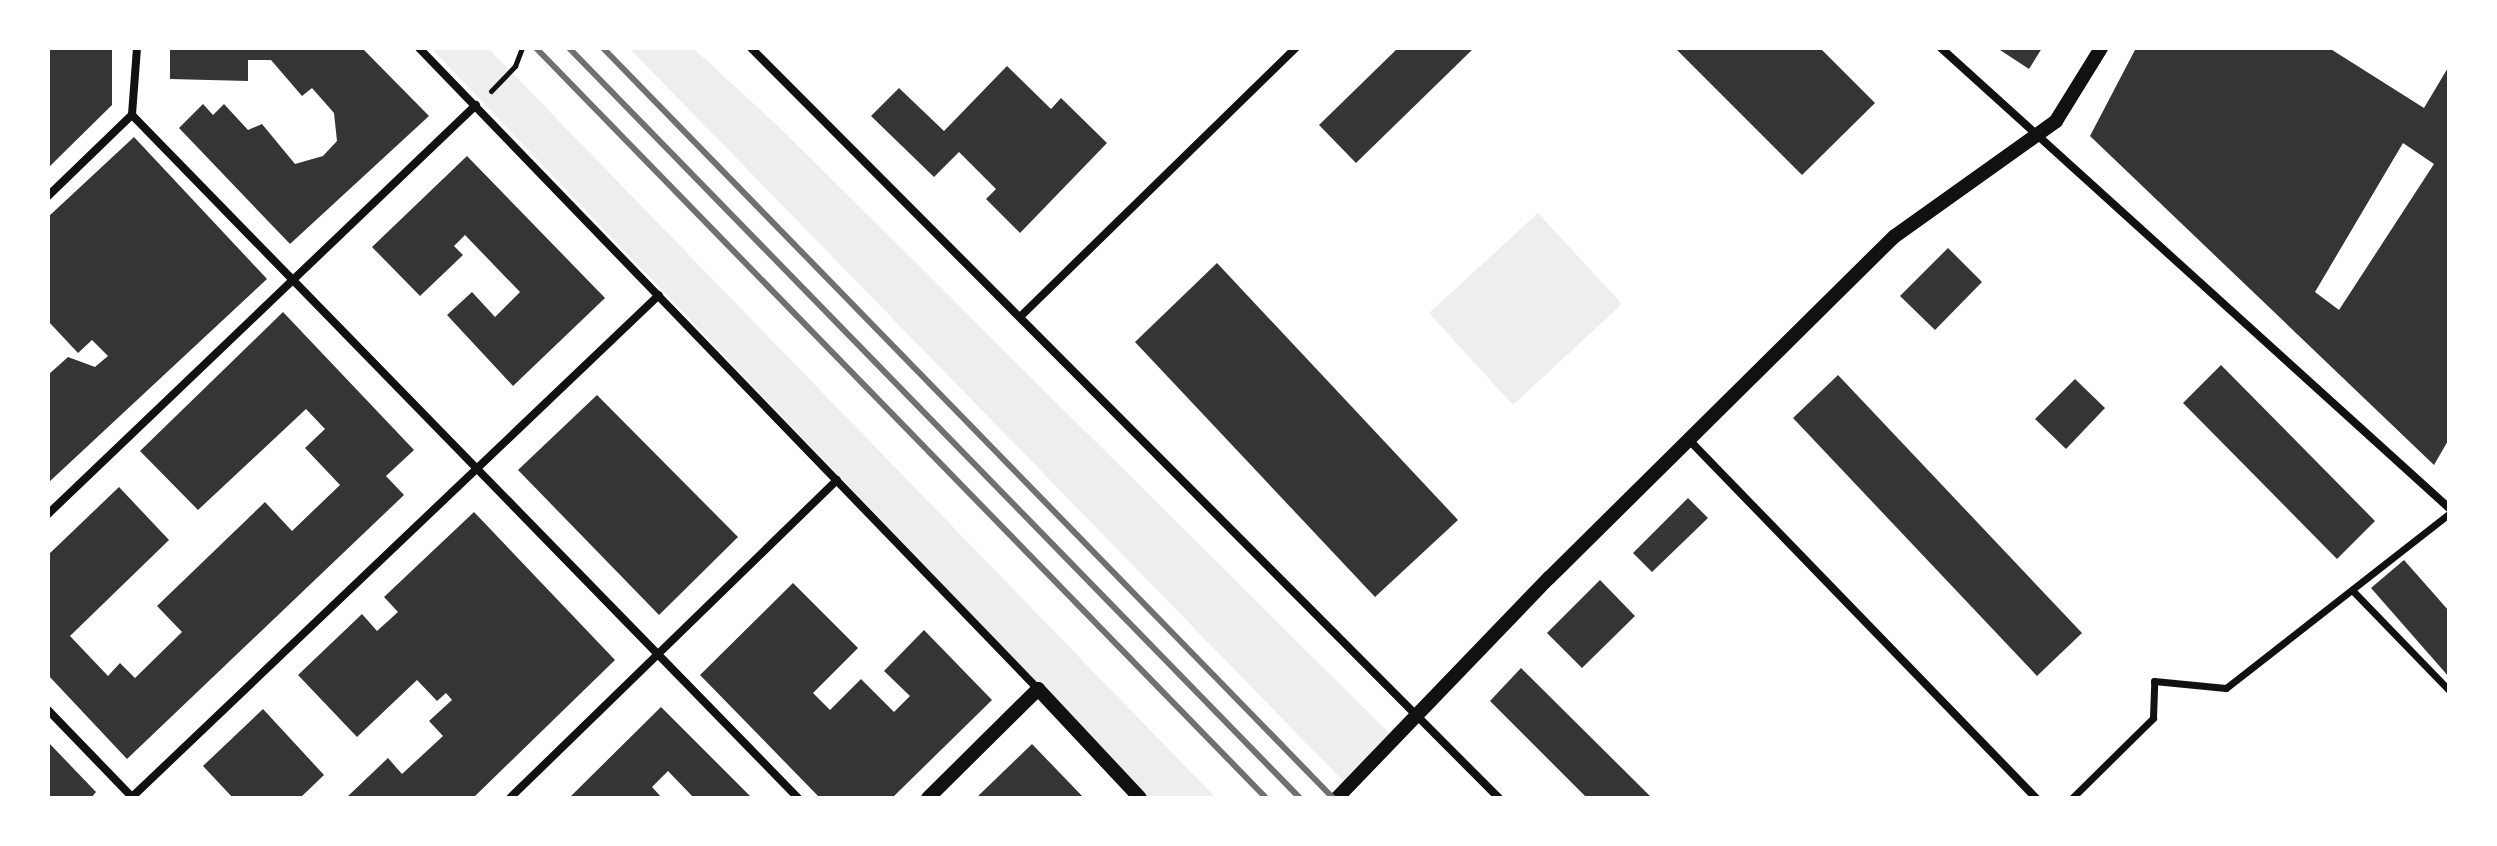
<!DOCTYPE html>
<html>
<head>
<meta charset="utf-8">
<style>
	body { margin:0 }
	#map { position:relative; width:2497px; height:846px; overflow:hidden; background:#fff; font-family:Barlow,sans-serif }
	div>[style] { position:absolute }
	[style*='--x'] { left:calc(var(--x)*1px); top:calc(var(--y)*1px); width:calc(var(--w)*1px); rotate:calc(var(--a)*1deg) }
	.green>* { inset:0; background:#eee }
	.building>* { inset:0; background:#353535 }
	.path>* { height:5px; margin:-2.5px; padding:0 2.5px; transform-origin:2.5px; border-radius:2.5px; background:#111 }
	.pedestrian>* { height:7px; margin:-3.5px; padding:0 3.5px; transform-origin:3.5px; border-radius:3.5px; background:#111 }
	.minor>* { height:8px; margin:-4px; padding:0 4px; transform-origin:4px; border-radius:4px; background:#111 }
	.tertiary>* { height:14px; margin:-7px; padding:0 7px; transform-origin:7px; border-radius:7px; background:#111 }
	.rail>* { height:6px; margin:-3px; padding:0 3px; transform-origin:3px; border-radius:3px; background:#707070 }
	span { translate:-50% -50%; white-space:nowrap; text-align:center; line-height:1.15; -webkit-text-stroke:7px #fff; paint-order:stroke }
	.frame { position:absolute; inset:0; border:50px solid #fff; pointer-events:none }
</style>
</head>
<body>
<div id="map">
	<div class="green">
		<div style="clip-path:polygon(431px 48px,488px 48px,1216px 798px,1146px 798px)"></div>
		<div style="clip-path:polygon(629px 48px,693px 48px,779px 127px,1389px 733px,1343px 781px)"></div>
		<div style="clip-path:polygon(1538px 213px,1622px 304px,1513px 405px,1429px 313px)"></div>
	</div>
	<div class="building">
		<div style="clip-path:polygon(48px 48px,112px 48px,112px 105px,48px 168px)"></div>
		<div style="clip-path:polygon(170px 48px,362px 48px,429px 116px,290px 244px,179px 128px,203px 104px,213px 115px,224px 104px,248px 130px,262px 124px,295px 164px,323px 156px,337px 141px,334px 113px,312px 88px,302px 96px,271px 60px,248px 60px,248px 81px,170px 79px)"></div>
		<div style="clip-path:polygon(1398px 48px,1474px 48px,1356px 163px,1319px 125px)"></div>
		<div style="clip-path:polygon(1675px 48px,1820px 48px,1875px 103px,1802px 175px)"></div>
		<div style="clip-path:polygon(1997px 48px,2042px 48px,2029px 69px)"></div>
		<div style="clip-path:polygon(evenodd,2136px 48px,2329px 48px,2424px 108px,2449px 66px,2449px 439px,2434px 465px,2090px 136px,2136px 48px,2403px 143px,2434px 164px,2339px 310px,2315px 292px,2403px 143px)"></div>
		<div style="clip-path:polygon(1007px 66px,1051px 109px,1061px 98px,1107px 143px,1020px 233px,986px 199px,996px 189px,959px 152px,934px 177px,871px 116px,899px 88px,944px 131px)"></div>
		<div style="clip-path:polygon(134px 137px,267px 279px,48px 483px,48px 375px,68px 357px,95px 367px,108px 356px,92px 340px,78px 353px,48px 321px,48px 217px)"></div>
		<div style="clip-path:polygon(467px 156px,605px 298px,513px 386px,447px 315px,472px 292px,495px 317px,520px 292px,465px 235px,454px 246px,463px 255px,420px 296px,372px 247px)"></div>
		<div style="clip-path:polygon(1948px 248px,1982px 282px,1935px 330px,1900px 296px)"></div>
		<div style="clip-path:polygon(1217px 263px,1458px 520px,1375px 597px,1135px 342px)"></div>
		<div style="clip-path:polygon(283px 312px,414px 450px,386px 476px,404px 495px,127px 759px,48px 675px,48px 555px,119px 487px,169px 540px,70px 636px,108px 676px,120px 663px,135px 678px,182px 632px,157px 606px,265px 502px,292px 531px,340px 485px,305px 448px,325px 429px,306px 409px,198px 510px,140px 451px)"></div>
		<div style="clip-path:polygon(2221px 365px,2375px 521px,2337px 559px,2183px 403px)"></div>
		<div style="clip-path:polygon(1838px 375px,2082px 633px,2037px 676px,1793px 418px)"></div>
		<div style="clip-path:polygon(2075px 379px,2105px 408px,2066px 449px,2035px 419px)"></div>
		<div style="clip-path:polygon(597px 395px,738px 537px,659px 615px,518px 470px)"></div>
		<div style="clip-path:polygon(1688px 498px,1708px 518px,1652px 572px,1633px 553px)"></div>
		<div style="clip-path:polygon(474px 512px,615px 660px,473px 798px,346px 798px,388px 758px,402px 774px,443px 736px,429px 721px,452px 700px,446px 693px,437px 701px,417px 680px,357px 737px,298px 675px,362px 614px,377px 631px,398px 612px,384px 597px)"></div>
		<div style="clip-path:polygon(2404px 560px,2449px 611px,2449px 677px,2371px 588px)"></div>
		<div style="clip-path:polygon(1600px 580px,1635px 616px,1582px 668px,1547px 633px)"></div>
		<div style="clip-path:polygon(793px 583px,858px 648px,813px 693px,830px 710px,861px 679px,894px 712px,910px 696px,884px 671px,924px 630px,992px 700px,892px 798px,820px 798px,700px 675px)"></div>
		<div style="clip-path:polygon(1521px 668px,1652px 798px,1587px 798px,1490px 701px)"></div>
		<div style="clip-path:polygon(661px 707px,752px 798px,694px 798px,668px 771px,652px 787px,662px 798px,569px 798px)"></div>
		<div style="clip-path:polygon(263px 709px,324px 775px,300px 798px,233px 798px,203px 766px)"></div>
		<div style="clip-path:polygon(48px 742px,96px 792px,91px 798px,48px 798px)"></div>
		<div style="clip-path:polygon(1032px 744px,1084px 798px,976px 798px)"></div>
	</div>
	<div class="path">
		<div style="--x:491;--y:91;--w:35;--a:-46"></div>
		<div style="--x:515;--y:66;--w:19;--a:-69"></div>
	</div>
	<div class="pedestrian">
		<div style="--x:2352;--y:590;--w:139;--a:45.9"></div>
		<div style="--x:2072;--y:798;--w:114;--a:-44.6"></div>
		<div style="--x:2153;--y:718;--w:37;--a:-88"></div>
		<div style="--x:2154;--y:681;--w:72;--a:5.6"></div>
		<div style="--x:2226;--y:688;--w:283;--a:-38"></div>
	</div>
	<div class="minor">
		<div style="--x:137;--y:48;--w:67;--a:94.3"></div>
		<div style="--x:132;--y:115;--w:954;--a:45.72"></div>
		<div style="--x:419;--y:48;--w:891;--a:46"></div>
		<div style="--x:751;--y:48;--w:1059;--a:45.08"></div>
		<div style="--x:1941;--y:48;--w:685;--a:42.16"></div>
		<div style="--x:48;--y:196;--w:117;--a:-44"></div>
		<div style="--x:1022;--y:315;--w:383;--a:-44.3"></div>
		<div style="--x:1691;--y:442;--w:496;--a:45.9"></div>
		<div style="--x:48;--y:514;--w:592;--a:-43.7"></div>
		<div style="--x:48;--y:710;--w:122;--a:46"></div>
		<div style="--x:131;--y:798;--w:729;--a:-43.61"></div>
		<div style="--x:510;--y:798;--w:456;--a:-44.2"></div>
	</div>
	<div class="tertiary">
		<div style="--x:928;--y:798;--w:155;--a:-44.7"></div>
		<div style="--x:1038;--y:689;--w:149;--a:46.9"></div>
		<div style="--x:1337;--y:798;--w:306;--a:-46.1"></div>
		<div style="--x:1549;--y:578;--w:486;--a:-44.7"></div>
		<div style="--x:1895;--y:236;--w:198;--a:-35.5"></div>
		<div style="--x:2056;--y:121;--w:86;--a:-58.3"></div>
	</div>
	<div class="rail">
		<div style="--x:536;--y:48;--w:1047;--a:45.77"></div>
		<div style="--x:569;--y:48;--w:1047;--a:45.74"></div>
		<div style="--x:603;--y:48;--w:1047;--a:45.77"></div>
	</div>
	<div class="frame"></div>
</div>
</body>
</html>
